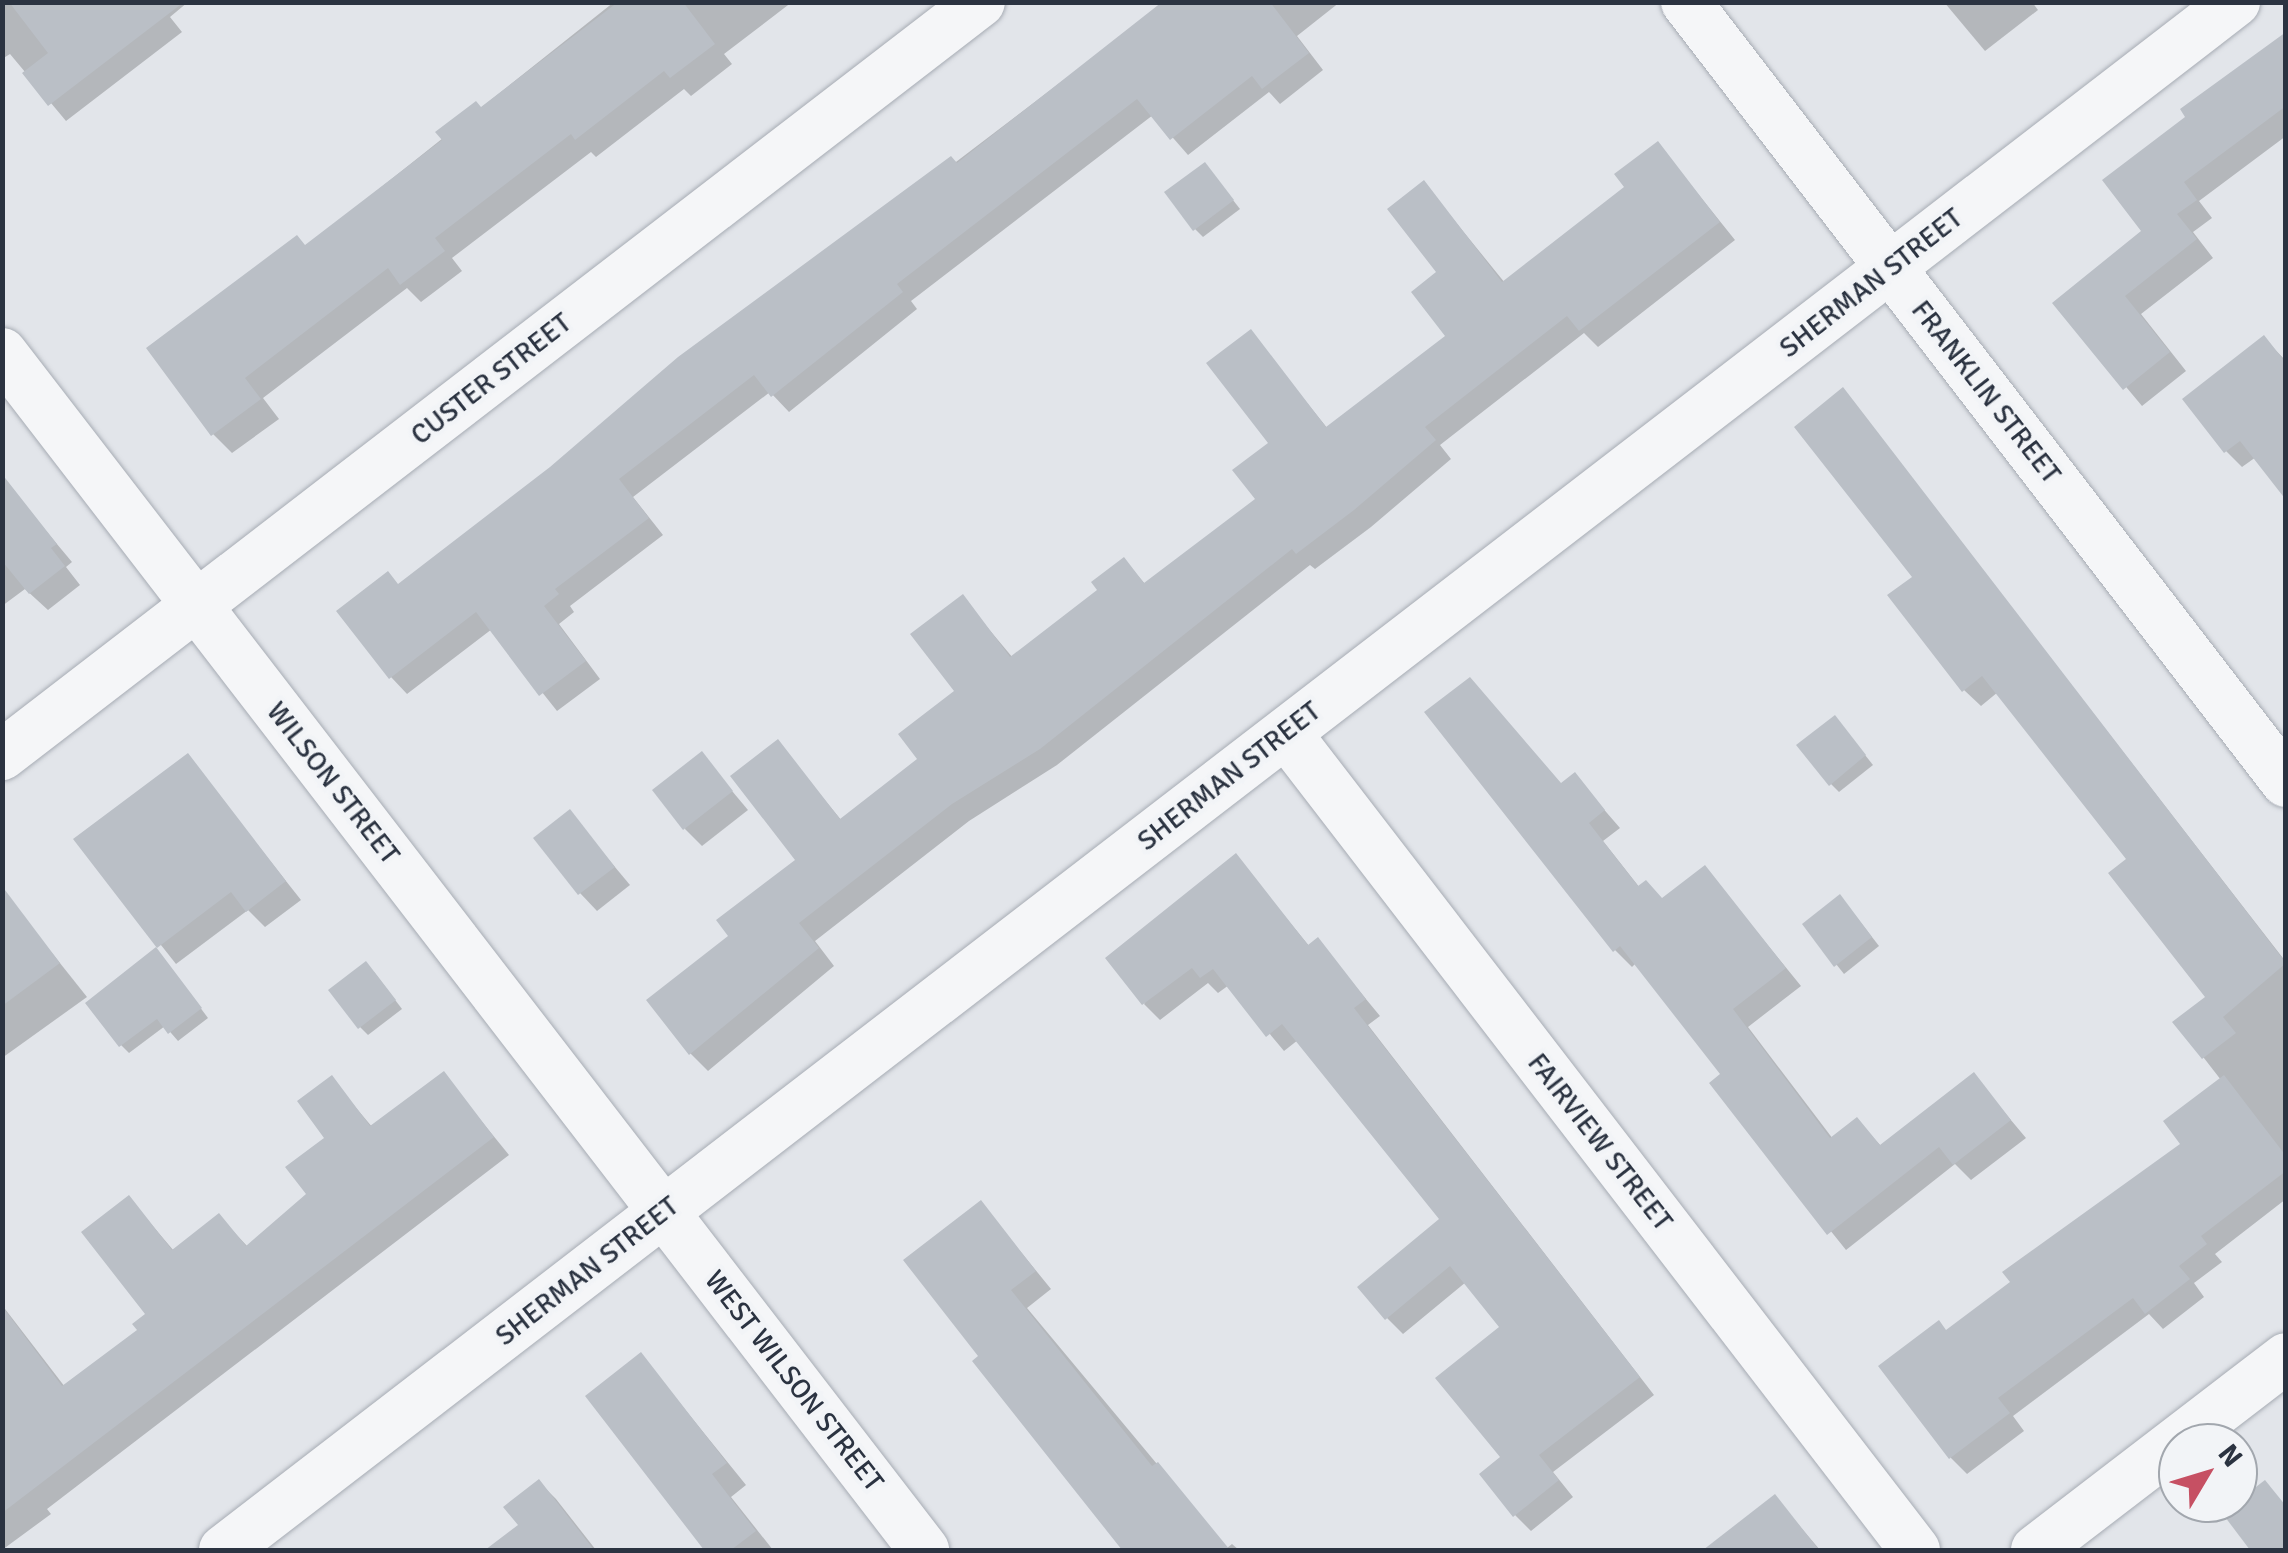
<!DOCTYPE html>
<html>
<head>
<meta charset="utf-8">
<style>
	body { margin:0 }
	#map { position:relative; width:2288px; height:1553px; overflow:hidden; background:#e2e5ea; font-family:Signika,sans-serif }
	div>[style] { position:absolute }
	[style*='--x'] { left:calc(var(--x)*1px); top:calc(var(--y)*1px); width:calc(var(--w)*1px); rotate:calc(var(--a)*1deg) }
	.shadow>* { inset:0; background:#0003 }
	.building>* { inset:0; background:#babfc6 }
	.roads { filter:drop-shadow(0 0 2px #a7acb4) drop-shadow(0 0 2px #a7acb4) }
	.street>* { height:50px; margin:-25px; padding:0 25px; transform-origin:25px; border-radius:25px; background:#f5f6f8 }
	span { translate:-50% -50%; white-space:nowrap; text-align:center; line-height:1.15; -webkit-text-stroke:9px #f2f4f7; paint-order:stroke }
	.street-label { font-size:28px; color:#2b3341 }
	.frame { position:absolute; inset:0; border:5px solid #2b3341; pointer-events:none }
	.north { position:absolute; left:2158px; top:1423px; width:100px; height:100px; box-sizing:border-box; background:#f2f4f7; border:2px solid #a2a7ae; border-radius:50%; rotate:52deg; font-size:28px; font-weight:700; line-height:40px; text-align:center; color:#2b3341 }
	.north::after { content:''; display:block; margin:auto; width:35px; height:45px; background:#c65063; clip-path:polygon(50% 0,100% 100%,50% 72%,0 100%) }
</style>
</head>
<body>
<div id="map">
	<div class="shadow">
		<div style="clip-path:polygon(2px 2px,188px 2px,170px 17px,182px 32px,66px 121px,10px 54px,2px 59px)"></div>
		<div style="clip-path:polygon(614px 2px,792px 2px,724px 54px,732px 64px,691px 96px,684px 89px,596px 157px,591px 152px,452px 258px,462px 271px,421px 302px,407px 288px,263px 398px,279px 419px,232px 453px,213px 434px,306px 247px)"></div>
		<div style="clip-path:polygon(1166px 2px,1340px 2px,1297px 36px,1323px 70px,1280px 104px,1269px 92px,1188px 155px,1153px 115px,911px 301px,917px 309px,789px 412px,770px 392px,633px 497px,663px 535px,570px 606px,574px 612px,559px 624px,600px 679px,557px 711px,492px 629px,407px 694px,391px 677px,399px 586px)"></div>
		<div style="clip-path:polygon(1944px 2px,2032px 2px,2038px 10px,1985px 51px)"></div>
		<div style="clip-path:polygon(2286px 34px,2286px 136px,2199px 201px,2212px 218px,2193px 232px,2213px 258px,2141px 314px,2186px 371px,2142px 406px,2056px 303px,2144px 231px,2189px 117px)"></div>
		<div style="clip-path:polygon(1658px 144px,1735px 240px,1598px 347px,1584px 333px,1440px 445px,1451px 459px,1371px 527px,1315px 569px,1310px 565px,1057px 765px,969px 821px,815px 941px,834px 966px,708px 1071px,691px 1054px,650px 1001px,732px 936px,799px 860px,778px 743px,842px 821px,921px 759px,957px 692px,962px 597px,1013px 658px,1101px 590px,1124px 560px,1146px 585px,1258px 500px,1271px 443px,1250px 332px,1328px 429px,1449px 337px,1424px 183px,1505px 283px,1627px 188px)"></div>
		<div style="clip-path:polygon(1212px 173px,1240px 209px,1203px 237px,1195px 229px)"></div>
		<div style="clip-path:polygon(2264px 338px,2286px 361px,2286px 496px,2256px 457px,2242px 467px,2226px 451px)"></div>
		<div style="clip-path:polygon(1843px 391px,2286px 962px,2286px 1199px,2215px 1254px,2222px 1262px,2194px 1283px,2204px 1297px,2163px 1329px,2149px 1314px,2013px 1416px,2024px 1431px,1967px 1474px,1951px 1458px,1948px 1332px,2184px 1144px,2221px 1080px,2176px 1022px,2209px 997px,2129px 860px,1998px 692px,1981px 706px,1964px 690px)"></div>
		<div style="clip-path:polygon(21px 501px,72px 562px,66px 567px,80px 585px,48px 610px,25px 589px,2px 606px,2px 515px)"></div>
		<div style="clip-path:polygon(1842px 726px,1873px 765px,1839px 792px,1831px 784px)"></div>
		<div style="clip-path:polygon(701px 754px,748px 810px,702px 846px,685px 829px)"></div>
		<div style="clip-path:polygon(188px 757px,301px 900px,265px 927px,248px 910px,176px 964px,77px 839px)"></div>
		<div style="clip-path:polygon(1575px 776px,1620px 828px,1603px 841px,1640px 888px,1663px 900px,1705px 868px,1801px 986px,1748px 1027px,1833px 1139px,1857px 1120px,1881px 1146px,1974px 1076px,2026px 1138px,1971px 1180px,1955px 1164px,1846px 1250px,1712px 1083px,1723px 1075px,1636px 963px,1632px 967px,1615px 950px,1562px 785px)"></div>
		<div style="clip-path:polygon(569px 812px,630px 885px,597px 911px,580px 893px)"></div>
		<div style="clip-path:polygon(1236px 857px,1310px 947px,1318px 941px,1380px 1016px,1368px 1025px,1654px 1395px,1553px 1472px,1573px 1497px,1531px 1531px,1515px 1515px,1504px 1458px,1502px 1328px,1466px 1282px,1403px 1334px,1387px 1318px,1443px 1219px,1298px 1040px,1284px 1051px,1229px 985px,1218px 993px,1208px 983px,1160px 1020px,1144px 1004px)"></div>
		<div style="clip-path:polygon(9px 899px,87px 997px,2px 1058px,2px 904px)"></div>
		<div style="clip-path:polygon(1848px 906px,1879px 946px,1844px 974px,1805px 925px)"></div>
		<div style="clip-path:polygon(164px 959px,208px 1018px,178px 1041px,165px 1026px,129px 1053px,121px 1045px)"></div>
		<div style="clip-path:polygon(374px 972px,402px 1009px,368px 1035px,360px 1027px)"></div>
		<div style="clip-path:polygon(444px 1075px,509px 1155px,47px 1509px,51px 1514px,2px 1550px,2px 1305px,65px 1387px,140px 1330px,149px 1315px,129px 1198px,174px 1251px,219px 1216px,248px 1247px,309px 1195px,328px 1138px,331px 1078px,373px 1128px)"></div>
		<div style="clip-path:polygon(981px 1203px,1051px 1289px,1027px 1308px,1227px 1548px,1232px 1544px,1239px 1550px,1124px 1550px,975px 1362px,982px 1356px)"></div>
		<div style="clip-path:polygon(641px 1355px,746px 1485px,731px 1497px,773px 1550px,707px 1550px,589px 1396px)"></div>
		<div style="clip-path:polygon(539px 1482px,556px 1499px,596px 1550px,507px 1550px,500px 1542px,521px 1525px)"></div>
		<div style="clip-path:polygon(1775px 1497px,1820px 1550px,1707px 1550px)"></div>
	</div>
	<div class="building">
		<div style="clip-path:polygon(9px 2px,184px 2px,48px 106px,22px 73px,48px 53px)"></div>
		<div style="clip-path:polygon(618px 2px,683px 2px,715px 44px,670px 78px,664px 71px,575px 140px,571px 134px,435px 238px,445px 251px,400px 285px,388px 268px,245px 378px,261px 399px,211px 436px,146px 348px,297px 235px,305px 245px,442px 140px,435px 132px,476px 101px,481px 107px)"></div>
		<div style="clip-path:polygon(1162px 2px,1270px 2px,1309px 53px,1262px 89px,1252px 76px,1170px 140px,1137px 99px,897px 284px,903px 292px,771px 397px,754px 375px,619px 479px,649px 518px,555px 589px,559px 594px,544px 606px,586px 661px,539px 696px,476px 612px,389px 679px,336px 611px,388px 571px,398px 584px,550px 467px,678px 357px,951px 156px,957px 163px)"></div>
		<div style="clip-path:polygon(2286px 32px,2286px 106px,2184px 182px,2197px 200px,2177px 214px,2197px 239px,2125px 296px,2170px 352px,2123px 390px,2052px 303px,2141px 231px,2102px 180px,2185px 117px,2180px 109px)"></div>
		<div style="clip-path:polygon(1658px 141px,1720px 222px,1579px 331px,1567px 316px,1425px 427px,1436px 440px,1354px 510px,1296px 554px,1292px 549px,1040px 749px,952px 804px,799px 923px,819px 948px,689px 1055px,646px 1000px,728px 936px,716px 920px,795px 860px,730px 776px,778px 739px,840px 819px,917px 759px,898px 734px,954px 691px,910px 634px,963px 594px,1010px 657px,1097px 590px,1091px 582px,1124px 557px,1144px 583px,1255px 499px,1232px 470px,1268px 443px,1206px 363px,1251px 329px,1326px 427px,1445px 336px,1411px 292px,1436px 272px,1387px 209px,1424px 180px,1502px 282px,1624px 187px,1614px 174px)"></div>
		<div style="clip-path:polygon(1205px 162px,1234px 200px,1193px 231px,1164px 192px)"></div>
		<div style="clip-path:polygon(2264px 335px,2286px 363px,2286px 500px,2240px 441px,2224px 453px,2182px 399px)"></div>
		<div style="clip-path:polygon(1843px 387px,2286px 963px,2223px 1017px,2236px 1033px,2202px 1059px,2172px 1022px,2205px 997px,2108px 873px,2126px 859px,1982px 676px,1962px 692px,1887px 595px,1912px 577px,1794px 427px)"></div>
		<div style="clip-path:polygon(2px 474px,57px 544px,51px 548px,65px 566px,29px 594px,2px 561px)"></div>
		<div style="clip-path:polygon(1470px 677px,1561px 783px,1575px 772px,1605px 810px,1589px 823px,1638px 886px,1646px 880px,1662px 898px,1705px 865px,1786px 968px,1733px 1009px,1830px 1138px,1857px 1117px,1880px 1145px,1974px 1072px,2011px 1120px,1953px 1165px,1939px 1147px,1827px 1235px,1709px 1083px,1720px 1074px,1620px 946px,1613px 952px,1424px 712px)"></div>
		<div style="clip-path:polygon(1835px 715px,1866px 755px,1829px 786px,1796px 745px)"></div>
		<div style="clip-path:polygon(702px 751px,733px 791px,683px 830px,652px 790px)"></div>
		<div style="clip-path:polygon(188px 753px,286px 881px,246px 912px,231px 892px,157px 948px,73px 839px)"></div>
		<div style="clip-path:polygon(570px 809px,615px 867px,578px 895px,533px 838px)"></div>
		<div style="clip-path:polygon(1236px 853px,1308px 945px,1318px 937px,1366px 999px,1354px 1008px,1640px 1377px,1539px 1455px,1559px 1480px,1513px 1517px,1479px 1474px,1500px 1457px,1435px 1378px,1499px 1327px,1450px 1266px,1385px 1320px,1357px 1287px,1439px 1219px,1282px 1024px,1266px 1037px,1213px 969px,1200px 978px,1192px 968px,1142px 1005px,1105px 958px)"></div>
		<div style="clip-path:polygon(2px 886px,60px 963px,2px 1006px)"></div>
		<div style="clip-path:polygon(1840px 894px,1872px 937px,1834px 967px,1802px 924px)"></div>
		<div style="clip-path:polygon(156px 947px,202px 1008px,168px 1034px,157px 1019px,119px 1047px,85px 1003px)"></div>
		<div style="clip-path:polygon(366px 961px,396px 1000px,358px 1029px,328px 990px)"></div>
		<div style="clip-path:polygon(444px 1071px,494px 1137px,2px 1513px,2px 1306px,62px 1386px,137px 1330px,132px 1324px,145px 1314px,81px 1232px,129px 1195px,172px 1250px,219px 1213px,246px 1246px,306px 1194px,285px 1167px,324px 1138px,297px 1101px,332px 1075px,370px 1126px)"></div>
		<div style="clip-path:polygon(2224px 1075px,2286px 1156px,2286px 1171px,2201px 1236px,2207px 1244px,2179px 1266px,2190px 1279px,2145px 1314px,2133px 1298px,1998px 1398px,2010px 1413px,1949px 1459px,1878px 1366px,1939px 1320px,1946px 1330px,2010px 1282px,2002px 1272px,2180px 1144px,2163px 1121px)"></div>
		<div style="clip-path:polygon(981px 1200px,1036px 1271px,1011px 1290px,1152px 1466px,1158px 1462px,1230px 1550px,1122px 1550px,972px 1361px,978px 1356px,903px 1260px)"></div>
		<div style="clip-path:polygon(641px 1352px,727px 1463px,712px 1474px,756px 1531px,731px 1550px,704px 1550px,585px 1396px)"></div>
		<div style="clip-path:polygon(539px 1479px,594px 1550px,485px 1550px,518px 1525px,503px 1507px)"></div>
		<div style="clip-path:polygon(2265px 1480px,2286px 1506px,2286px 1550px,2250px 1550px,2222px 1513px)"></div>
		<div style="clip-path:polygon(1775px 1494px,1819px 1550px,1703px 1550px)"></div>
	</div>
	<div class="roads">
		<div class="street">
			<div style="--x:1686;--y:2;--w:984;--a:52.43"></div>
			<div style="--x:2;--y:353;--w:1511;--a:52.39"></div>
			<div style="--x:1286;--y:733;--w:1031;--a:52.41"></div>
			<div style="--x:2;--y:755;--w:1234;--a:-37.59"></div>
			<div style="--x:224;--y:1550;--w:2538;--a:-37.59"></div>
			<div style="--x:2036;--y:1550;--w:315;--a:-37.5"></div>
		</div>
	</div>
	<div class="street-label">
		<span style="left:1871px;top:283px;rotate:-38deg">SHERMAN STREET</span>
		<span style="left:491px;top:379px;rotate:-38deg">CUSTER STREET</span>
		<span style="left:1986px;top:392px;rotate:52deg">FRANKLIN STREET</span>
		<span style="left:1229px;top:776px;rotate:-38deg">SHERMAN STREET</span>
		<span style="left:333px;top:783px;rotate:52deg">WILSON STREET</span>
		<span style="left:1600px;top:1142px;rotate:52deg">FAIRVIEW STREET</span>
		<span style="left:587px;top:1271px;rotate:-38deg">SHERMAN STREET</span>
		<span style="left:794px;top:1381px;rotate:52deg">WEST WILSON STREET</span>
	</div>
	<div class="frame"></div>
	<div class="north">N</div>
</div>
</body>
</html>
